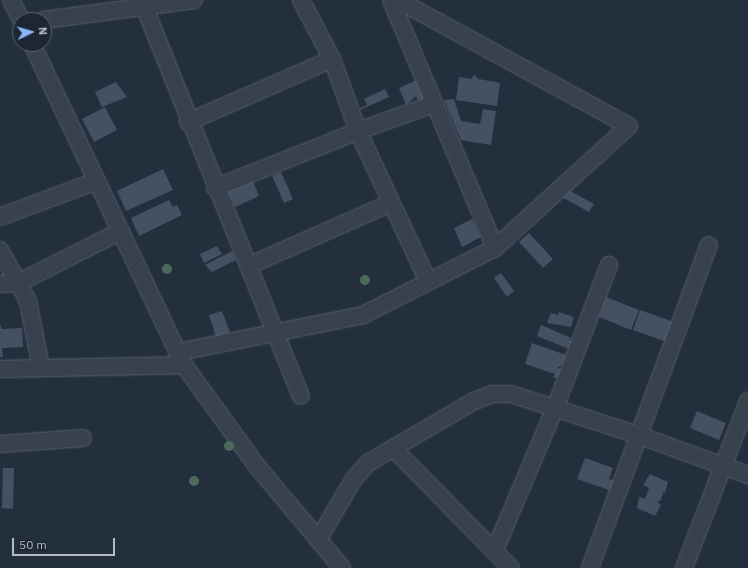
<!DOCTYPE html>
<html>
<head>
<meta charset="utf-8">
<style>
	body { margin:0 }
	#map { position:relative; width:748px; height:568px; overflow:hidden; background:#242f3e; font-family:"IBM Plex Sans",sans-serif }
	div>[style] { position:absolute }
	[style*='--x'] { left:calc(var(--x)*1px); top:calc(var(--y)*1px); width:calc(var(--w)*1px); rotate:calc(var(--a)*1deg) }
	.building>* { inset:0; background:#455162 }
	.roads { filter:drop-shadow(0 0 1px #565f6c) drop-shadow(0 0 1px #565f6c) }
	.street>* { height:16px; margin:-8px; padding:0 8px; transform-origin:8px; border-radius:8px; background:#38414e }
	.trees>* { width:10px; height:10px; margin:-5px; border-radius:50%; background:#4b6a5d }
	span { translate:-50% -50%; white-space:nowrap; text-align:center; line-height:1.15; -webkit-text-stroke:3.5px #1d2633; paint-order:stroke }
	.north { position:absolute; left:12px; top:12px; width:40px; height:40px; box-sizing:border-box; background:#1d2633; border:1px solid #59626f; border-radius:50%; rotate:85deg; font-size:11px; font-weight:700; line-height:16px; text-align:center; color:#b4bcc9 }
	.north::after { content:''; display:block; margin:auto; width:14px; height:18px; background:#8ab4f8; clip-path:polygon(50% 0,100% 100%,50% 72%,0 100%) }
	.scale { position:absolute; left:12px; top:538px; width:103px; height:18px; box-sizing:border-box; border:2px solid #b4bcc9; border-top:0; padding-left:5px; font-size:12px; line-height:14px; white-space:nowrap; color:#b4bcc9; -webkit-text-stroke:3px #1d2633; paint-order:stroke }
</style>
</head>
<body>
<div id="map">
	<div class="building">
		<div style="clip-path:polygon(474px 75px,479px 79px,500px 83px,497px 106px,456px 100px,459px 77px,471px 79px)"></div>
		<div style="clip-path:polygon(417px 80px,425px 97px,418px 101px,416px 96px,406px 105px,399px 88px)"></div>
		<div style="clip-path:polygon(116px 82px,127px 97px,102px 107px,95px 92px)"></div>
		<div style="clip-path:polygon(385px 89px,389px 97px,360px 110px,360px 108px,367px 105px,364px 99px)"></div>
		<div style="clip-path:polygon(454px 99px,461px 121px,480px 124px,483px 109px,496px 111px,491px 145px,461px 140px,444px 100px)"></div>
		<div style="clip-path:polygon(105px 107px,117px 130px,94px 142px,82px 119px)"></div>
		<div style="clip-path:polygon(163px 169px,173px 190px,126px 211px,117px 191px)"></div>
		<div style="clip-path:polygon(281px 172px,293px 199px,284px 203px,272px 176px)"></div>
		<div style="clip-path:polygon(253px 181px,259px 196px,235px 207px,228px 192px)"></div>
		<div style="clip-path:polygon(563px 187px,594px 204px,589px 212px,558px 195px)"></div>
		<div style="clip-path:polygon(169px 200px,173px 207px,177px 205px,182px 215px,139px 236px,131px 218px)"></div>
		<div style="clip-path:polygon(472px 219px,481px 237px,462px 247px,454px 228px)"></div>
		<div style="clip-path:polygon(529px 233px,553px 259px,543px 268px,519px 242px)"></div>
		<div style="clip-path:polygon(217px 246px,222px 254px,204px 263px,200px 254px)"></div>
		<div style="clip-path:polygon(232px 251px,236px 260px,212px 272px,205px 265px)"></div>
		<div style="clip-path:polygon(501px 273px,514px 291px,507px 297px,494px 278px)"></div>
		<div style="clip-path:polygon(606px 297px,639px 310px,631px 330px,599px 317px)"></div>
		<div style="clip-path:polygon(640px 310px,674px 322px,667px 342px,633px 330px)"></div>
		<div style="clip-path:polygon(222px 311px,230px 332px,216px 337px,209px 315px)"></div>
		<div style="clip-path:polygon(559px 312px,574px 317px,571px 327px,547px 323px,551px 313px,558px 315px)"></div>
		<div style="clip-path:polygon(0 324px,2px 329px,22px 328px,23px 347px,2px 348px,3px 357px,0 357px)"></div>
		<div style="clip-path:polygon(541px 325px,571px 338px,569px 340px,572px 341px,569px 349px,537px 336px)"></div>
		<div style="clip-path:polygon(532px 343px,569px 356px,565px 366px,561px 365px,557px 368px,562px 369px,559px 379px,553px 377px,555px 374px,525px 364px)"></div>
		<div style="clip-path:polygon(697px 411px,726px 423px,719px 440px,690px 428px)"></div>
		<div style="clip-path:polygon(585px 458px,613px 468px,609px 479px,616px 481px,612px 491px,577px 479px)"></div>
		<div style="clip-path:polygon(3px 468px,14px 468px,13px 509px,2px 508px)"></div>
		<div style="clip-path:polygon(650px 474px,668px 482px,665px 493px,659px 491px,663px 493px,661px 500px,657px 502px,661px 505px,655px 516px,637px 508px,639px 497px,645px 499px,649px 488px,643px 485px)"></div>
	</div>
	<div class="roads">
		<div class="street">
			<div style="--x:11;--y:0;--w:22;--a:63"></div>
			<div style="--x:301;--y:0;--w:67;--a:62.3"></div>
			<div style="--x:332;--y:59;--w:77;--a:70.1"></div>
			<div style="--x:358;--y:131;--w:166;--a:65"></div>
			<div style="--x:391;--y:0;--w:269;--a:67.2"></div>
			<div style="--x:144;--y:6;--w:420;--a:68.1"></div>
			<div style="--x:44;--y:20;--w:151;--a:-7.6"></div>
			<div style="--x:32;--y:44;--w:355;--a:64.7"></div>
			<div style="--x:184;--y:365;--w:123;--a:54.2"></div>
			<div style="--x:256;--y:465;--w:134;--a:50.1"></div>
			<div style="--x:188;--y:122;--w:157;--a:-23.6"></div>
			<div style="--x:215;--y:188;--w:154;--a:-21.7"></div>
			<div style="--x:358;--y:131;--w:81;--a:-19.6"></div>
			<div style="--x:0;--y:217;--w:103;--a:-20.4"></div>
			<div style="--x:0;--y:250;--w:58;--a:61.2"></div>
			<div style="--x:28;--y:301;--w:68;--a:79"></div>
			<div style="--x:248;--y:266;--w:156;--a:-23.8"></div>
			<div style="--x:0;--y:284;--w:18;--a:-3"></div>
			<div style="--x:18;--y:283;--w:115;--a:-26.8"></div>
			<div style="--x:178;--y:352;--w:189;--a:-11.3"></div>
			<div style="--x:363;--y:315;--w:148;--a:-26.9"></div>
			<div style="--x:495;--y:248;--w:181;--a:-42.3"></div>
			<div style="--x:629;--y:126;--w:263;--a:-151.4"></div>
			<div style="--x:0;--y:369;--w:184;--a:-1.2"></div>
			<div style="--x:0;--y:444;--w:83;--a:-4.1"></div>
			<div style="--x:393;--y:448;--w:168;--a:45.5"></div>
			<div style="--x:318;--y:540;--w:69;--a:-59.7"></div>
			<div style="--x:353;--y:480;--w:23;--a:-49"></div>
			<div style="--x:368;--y:463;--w:123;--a:-30.3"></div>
			<div style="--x:474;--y:401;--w:19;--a:-21"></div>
			<div style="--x:492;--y:394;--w:19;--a:0"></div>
			<div style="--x:511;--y:394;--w:133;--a:17.9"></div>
			<div style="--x:638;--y:435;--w:117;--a:20"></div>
			<div style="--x:495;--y:550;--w:154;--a:-67.1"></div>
			<div style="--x:555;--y:408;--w:153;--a:-69.3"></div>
			<div style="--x:590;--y:568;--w:344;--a:-69.8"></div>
			<div style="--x:684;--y:568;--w:179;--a:-69"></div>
		</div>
	</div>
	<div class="trees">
		<div style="left:167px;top:269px"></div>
		<div style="left:365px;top:280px"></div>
		<div style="left:229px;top:446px"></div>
		<div style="left:194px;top:481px"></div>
	</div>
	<div class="north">N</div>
	<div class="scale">50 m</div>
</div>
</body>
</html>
